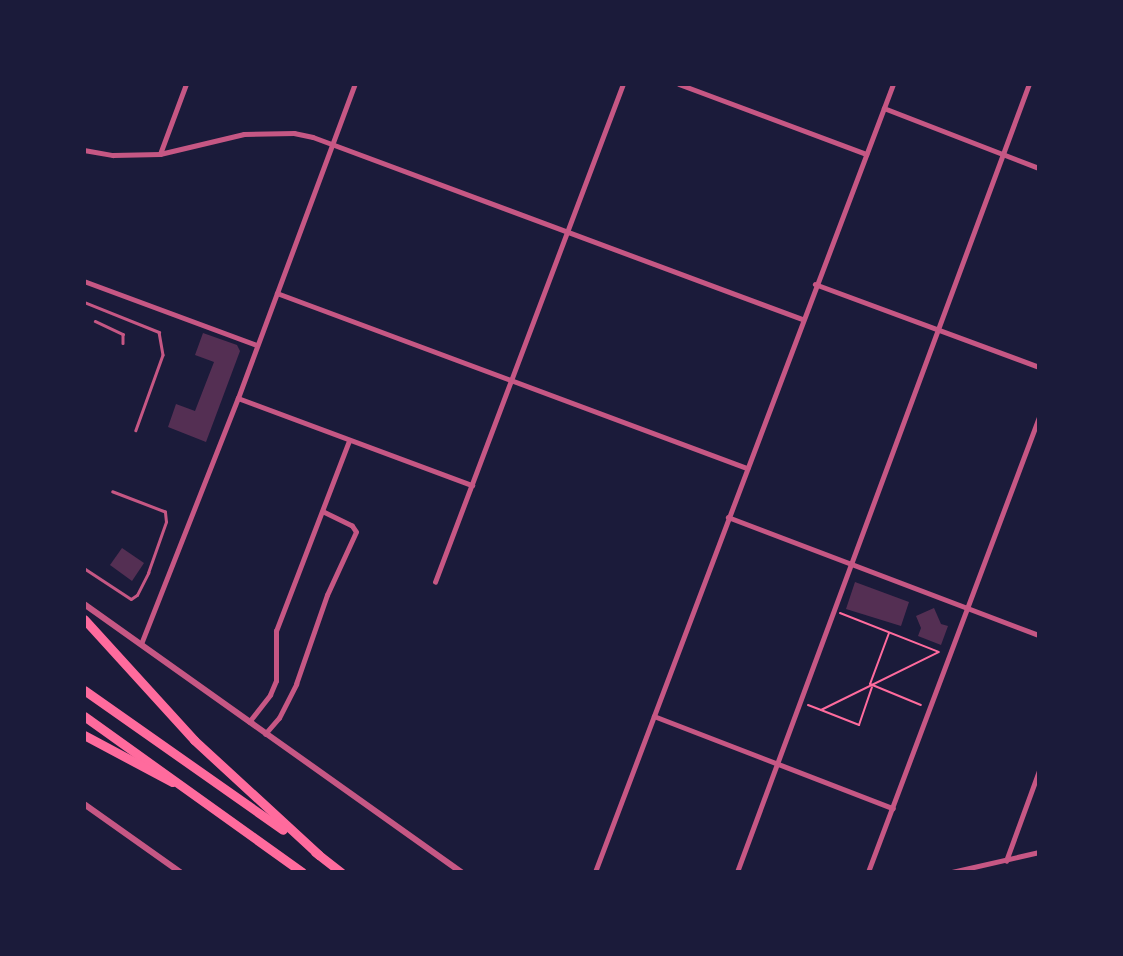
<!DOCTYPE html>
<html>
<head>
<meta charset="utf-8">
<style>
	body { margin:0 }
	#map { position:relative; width:1123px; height:956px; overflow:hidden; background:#1b1b3a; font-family:Overpass,sans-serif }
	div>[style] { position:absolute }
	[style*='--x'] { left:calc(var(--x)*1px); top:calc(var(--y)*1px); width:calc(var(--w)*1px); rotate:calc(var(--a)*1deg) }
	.building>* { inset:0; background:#542f53 }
	.path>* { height:2px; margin:-1px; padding:0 1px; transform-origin:1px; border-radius:1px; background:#ff6b9d }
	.service>* { height:2.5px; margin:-1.25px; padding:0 1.25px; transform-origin:1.25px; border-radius:1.25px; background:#c65784 }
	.minor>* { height:4.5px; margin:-2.25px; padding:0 2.25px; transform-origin:2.25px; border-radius:2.25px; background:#c65784 }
	.tertiary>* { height:6px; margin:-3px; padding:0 3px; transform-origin:3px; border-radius:3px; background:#c65784 }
	.motorway>* { height:9px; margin:-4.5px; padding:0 4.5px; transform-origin:4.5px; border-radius:4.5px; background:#ff6b9d }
	span { translate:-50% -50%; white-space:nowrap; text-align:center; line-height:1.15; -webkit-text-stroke:5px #1b1b3a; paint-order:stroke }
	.frame { position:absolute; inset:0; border:86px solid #1b1b3a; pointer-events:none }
</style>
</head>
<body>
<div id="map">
	<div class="building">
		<div style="clip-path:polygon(203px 333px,237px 345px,240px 351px,206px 442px,168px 427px,176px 404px,195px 411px,214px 362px,195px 355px)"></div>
		<div style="clip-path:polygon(122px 548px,144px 563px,132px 581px,110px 565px)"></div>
		<div style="clip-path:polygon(855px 582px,909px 602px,901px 626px,846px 609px)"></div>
		<div style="clip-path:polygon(934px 608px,941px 624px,948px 626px,941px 645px,918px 636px,921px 628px,916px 616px)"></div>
	</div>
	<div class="path">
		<div style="--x:840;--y:613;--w:106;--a:21.5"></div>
		<div style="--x:889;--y:633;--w:54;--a:110.4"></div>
		<div style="--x:870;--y:684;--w:55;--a:22.4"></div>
		<div style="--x:808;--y:705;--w:14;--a:21"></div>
		<div style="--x:821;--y:710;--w:131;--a:-26.2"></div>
		<div style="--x:821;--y:710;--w:41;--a:21.5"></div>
		<div style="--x:859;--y:725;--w:40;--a:-71.1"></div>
	</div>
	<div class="service">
		<div style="--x:84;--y:302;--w:81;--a:21.8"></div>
		<div style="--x:159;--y:332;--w:23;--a:80"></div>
		<div style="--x:163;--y:355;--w:80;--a:109.8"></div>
		<div style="--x:95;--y:321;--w:31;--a:25"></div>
		<div style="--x:123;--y:334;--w:9;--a:90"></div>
		<div style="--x:84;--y:568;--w:56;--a:33.4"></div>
		<div style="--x:131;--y:599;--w:7;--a:-34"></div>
		<div style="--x:137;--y:595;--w:25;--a:-63"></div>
		<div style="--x:148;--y:573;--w:54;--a:-70.6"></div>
		<div style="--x:166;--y:522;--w:10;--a:-96"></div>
		<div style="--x:165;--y:512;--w:56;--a:-159"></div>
	</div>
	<div class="minor">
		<div style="--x:679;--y:84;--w:200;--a:20.5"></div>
		<div style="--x:884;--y:108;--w:166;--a:21.2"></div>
		<div style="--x:84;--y:150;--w:29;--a:10"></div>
		<div style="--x:113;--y:155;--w:47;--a:-1.2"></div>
		<div style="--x:160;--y:154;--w:86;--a:-13.4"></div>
		<div style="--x:244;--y:134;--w:50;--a:-1.1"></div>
		<div style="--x:294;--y:133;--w:19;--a:12"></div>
		<div style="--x:313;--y:137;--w:522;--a:20.41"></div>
		<div style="--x:160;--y:154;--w:75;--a:-69.6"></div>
		<div style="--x:84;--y:281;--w:184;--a:20.3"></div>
		<div style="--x:815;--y:284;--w:239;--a:20.3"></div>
		<div style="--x:277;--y:293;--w:502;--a:20.42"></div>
		<div style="--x:238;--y:398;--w:250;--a:20.4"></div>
		<div style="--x:728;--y:517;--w:333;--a:20.8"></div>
		<div style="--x:435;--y:582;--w:532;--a:-69.32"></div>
		<div style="--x:141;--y:644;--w:264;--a:-68.5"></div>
		<div style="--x:238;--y:398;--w:335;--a:-69.6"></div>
		<div style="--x:654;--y:716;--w:256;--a:21.1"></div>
		<div style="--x:249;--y:722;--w:34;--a:-52"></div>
		<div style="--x:270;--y:695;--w:15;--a:-67"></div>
		<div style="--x:276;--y:681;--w:50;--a:-90"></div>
		<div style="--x:276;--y:631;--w:204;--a:-69"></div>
		<div style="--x:265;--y:734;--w:21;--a:-49"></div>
		<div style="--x:279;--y:718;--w:38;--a:-63"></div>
		<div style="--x:296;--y:684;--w:94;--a:-70.8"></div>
		<div style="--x:327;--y:595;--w:69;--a:-65.3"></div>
		<div style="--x:356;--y:532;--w:7;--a:-124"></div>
		<div style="--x:352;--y:526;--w:32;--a:-154"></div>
		<div style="--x:1006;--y:861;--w:96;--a:-69.9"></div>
		<div style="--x:595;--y:872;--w:842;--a:-69.28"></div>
		<div style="--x:737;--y:872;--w:840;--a:-69.67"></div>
		<div style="--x:868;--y:872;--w:485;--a:-69.4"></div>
		<div style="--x:952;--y:872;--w:89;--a:-12.9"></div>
	</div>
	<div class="tertiary">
		<div style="--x:84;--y:604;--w:463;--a:35.4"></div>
		<div style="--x:84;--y:804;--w:118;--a:35.3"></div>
	</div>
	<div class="motorway">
		<div style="--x:84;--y:619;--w:164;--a:47.7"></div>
		<div style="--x:194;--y:740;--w:170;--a:42.6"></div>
		<div style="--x:84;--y:690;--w:243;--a:35.1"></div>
		<div style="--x:84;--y:716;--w:268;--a:35.6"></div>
		<div style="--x:84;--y:735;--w:100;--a:28.1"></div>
		<div style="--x:315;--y:852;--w:33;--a:38"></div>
	</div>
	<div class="frame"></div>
</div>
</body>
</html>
